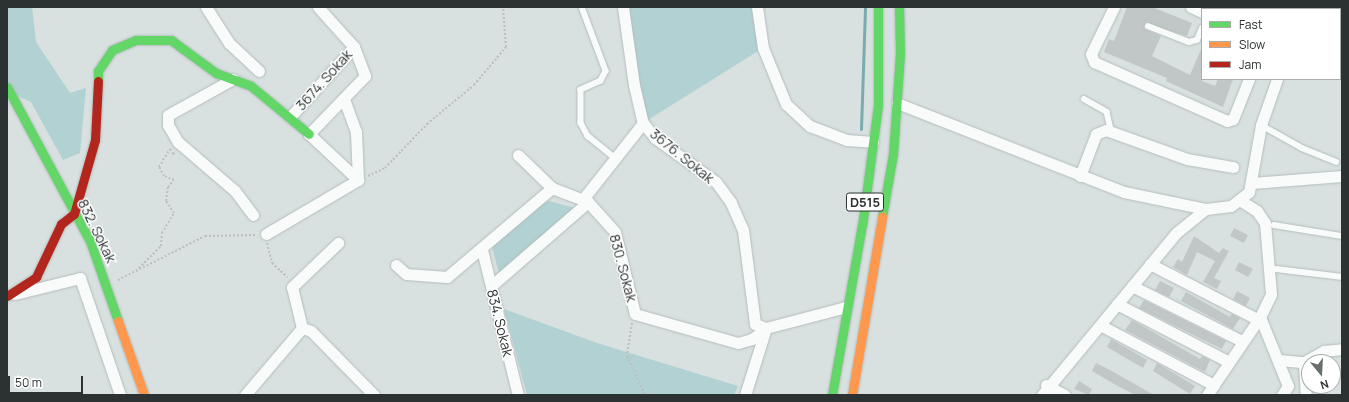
<!DOCTYPE html>
<html>
<head>
<meta charset="utf-8">
<style>
	body { margin:0 }
	#map { position:relative; width:1349px; height:402px; overflow:hidden; background:#d8e0e0; font-family:Manrope,sans-serif }
	div>[style] { position:absolute }
	[style*='--x'] { left:calc(var(--x)*1px); top:calc(var(--y)*1px); width:calc(var(--w)*1px); rotate:calc(var(--a)*1deg) }
	.green>* { inset:0; background:#b2d1d2 }
	.stream>* { height:3px; margin:-1.5px; padding:0 1.5px; transform-origin:1.5px; border-radius:1.5px; background:#7aacae }
	.building>* { inset:0; background:#c1c7c7 }
	.path>* { height:2px; margin-top:-1px; transform-origin:0; background:repeating-linear-gradient(90deg,#bcbfbf 0 2px,transparent 0 4px) }
	.roads { filter:drop-shadow(0 0 1px #b5bcbc) drop-shadow(0 0 1px #b5bcbc) }
	.lane>* { height:5.5px; margin:-2.75px; padding:0 2.75px; transform-origin:2.75px; border-radius:2.75px; background:#f9fafa }
	.street>* { height:11px; margin:-5.5px; padding:0 5.5px; transform-origin:5.5px; border-radius:5.5px; background:#f9fafa }
	.fast>* { height:9px; margin:-4.5px; padding:0 4.5px; transform-origin:4.5px; border-radius:4.5px; background:#63d668 }
	.slow>* { height:9px; margin:-4.5px; padding:0 4.5px; transform-origin:4.5px; border-radius:4.5px; background:#ff974d }
	.jam>* { height:9px; margin:-4.5px; padding:0 4.5px; transform-origin:4.5px; border-radius:4.5px; background:#b3261e }
	span { translate:-50% -50%; white-space:nowrap; text-align:center; line-height:1.15; -webkit-text-stroke:3px #fff; paint-order:stroke }
	.shield-label span { padding:1px 3px; background:#fff; border:1px solid; border-radius:3px; -webkit-text-stroke-width:0 }
	.shield-label { font-size:13px; color:#2c3131; font-weight:700 }
	.street-label { font-size:14px; color:#2c3131 }
	.frame { position:absolute; inset:0; border:8px solid #2c3131; pointer-events:none }
	.legend { position:absolute; left:1201px; top:8px; width:140px; height:72px; box-sizing:border-box; background:#fff; border:1px solid #abadad; margin:0; padding:5px 7px; list-style:none; font-size:12px; color:#2c3131 }
	.legend li { display:flex; align-items:center; gap:8px; height:20px }
	.legend b { width:20px; border:1px solid #abadad }
	.north { position:absolute; left:1301px; top:354px; width:40px; height:40px; box-sizing:border-box; background:#fff; border:1px solid #abadad; border-radius:50%; rotate:162deg; font-size:11px; font-weight:700; line-height:16px; text-align:center; color:#2c3131 }
	.north::after { content:''; display:block; margin:auto; width:14px; height:18px; background:#686e6e; clip-path:polygon(50% 0,100% 100%,50% 72%,0 100%) }
	.scale { position:absolute; left:8px; top:376px; width:75px; height:18px; box-sizing:border-box; border:2px solid #2c3131; border-top:0; padding-left:5px; font-size:12px; line-height:14px; white-space:nowrap; color:#2c3131; -webkit-text-stroke:3px #fff; paint-order:stroke }
</style>
</head>
<body>
<div id="map">
	<div class="green">
		<div style="clip-path:polygon(7px 7px,32px 7px,36px 42px,70px 93px,86px 88px,80px 153px,63px 160px,31px 102px,11px 93px,7px 87px)"></div>
		<div style="clip-path:polygon(623px 7px,757px 7px,763px 48px,643px 123px)"></div>
		<div style="clip-path:polygon(549px 201px,575px 208px,499px 273px,492px 247px,542px 203px)"></div>
		<div style="clip-path:polygon(504px 309px,597px 343px,738px 386px,734px 395px,527px 395px)"></div>
	</div>
	<div class="stream">
		<div style="--x:861;--y:129;--w:122;--a:-88.1"></div>
	</div>
	<div class="building">
		<div style="clip-path:polygon(1127px 7px,1152px 7px,1192px 23px,1187px 36px,1145px 23px,1145px 29px,1161px 36px,1152px 56px,1190px 75px,1202px 47px,1202px 81px,1215px 86px,1218px 79px,1233px 79px,1223px 107px,1166px 81px,1167px 78px,1104px 52px,1109px 39px,1114px 41px)"></div>
		<div style="clip-path:polygon(1234px 228px,1248px 235px,1244px 243px,1230px 236px)"></div>
		<div style="clip-path:polygon(1194px 236px,1219px 253px,1223px 248px,1229px 251px,1214px 278px,1221px 281px,1217px 289px,1203px 282px,1215px 261px,1197px 252px,1187px 275px,1173px 267px,1178px 259px,1182px 262px)"></div>
		<div style="clip-path:polygon(1239px 262px,1253px 269px,1248px 277px,1235px 270px)"></div>
		<div style="clip-path:polygon(1160px 281px,1174px 288px,1169px 297px,1155px 290px)"></div>
		<div style="clip-path:polygon(1237px 291px,1250px 298px,1246px 306px,1233px 299px)"></div>
		<div style="clip-path:polygon(1186px 292px,1230px 317px,1232px 314px,1240px 318px,1233px 329px,1181px 301px)"></div>
		<div style="clip-path:polygon(1144px 300px,1226px 341px,1222px 349px,1139px 308px)"></div>
		<div style="clip-path:polygon(1132px 320px,1200px 359px,1202px 356px,1210px 360px,1205px 372px,1125px 330px)"></div>
		<div style="clip-path:polygon(1111px 339px,1147px 360px,1143px 368px,1107px 347px)"></div>
		<div style="clip-path:polygon(1096px 363px,1110px 370px,1154px 395px,1135px 395px,1116px 385px,1092px 371px)"></div>
		<div style="clip-path:polygon(1157px 363px,1195px 386px,1190px 394px,1153px 371px)"></div>
		<div style="clip-path:polygon(1079px 381px,1092px 389px,1089px 395px,1074px 389px)"></div>
	</div>
	<div class="path">
		<div style="--x:368;--y:176;--w:19;--a:-25"></div>
		<div style="--x:385;--y:168;--w:61;--a:-46.3"></div>
		<div style="--x:427;--y:124;--w:61;--a:-39.7"></div>
		<div style="--x:474;--y:85;--w:50;--a:-49.9"></div>
		<div style="--x:506;--y:47;--w:40;--a:-94.3"></div>
		<div style="--x:267;--y:243;--w:21;--a:76"></div>
		<div style="--x:272;--y:263;--w:21;--a:43"></div>
		<div style="--x:136;--y:271;--w:77;--a:-26.9"></div>
		<div style="--x:205;--y:236;--w:51;--a:-1.1"></div>
		<div style="--x:118;--y:280;--w:20;--a:-27"></div>
		<div style="--x:136;--y:271;--w:35;--a:-45"></div>
		<div style="--x:161;--y:246;--w:13;--a:-86"></div>
		<div style="--x:162;--y:233;--w:23;--a:-59"></div>
		<div style="--x:174;--y:213;--w:14;--a:-124"></div>
		<div style="--x:166;--y:201;--w:14;--a:-82"></div>
		<div style="--x:168;--y:187;--w:9;--a:-49"></div>
		<div style="--x:174;--y:180;--w:11;--a:-158"></div>
		<div style="--x:164;--y:176;--w:10;--a:-119"></div>
		<div style="--x:159;--y:167;--w:21;--a:-59"></div>
		<div style="--x:170;--y:149;--w:6;--a:59"></div>
		<div style="--x:173;--y:154;--w:3;--a:-18"></div>
		<div style="--x:632;--y:323;--w:33;--a:99"></div>
		<div style="--x:627;--y:356;--w:43;--a:65.2"></div>
	</div>
	<div class="roads">
		<div class="lane">
			<div style="--x:582;--y:7;--w:68;--a:69.4"></div>
			<div style="--x:606;--y:71;--w:11;--a:117"></div>
			<div style="--x:601;--y:81;--w:22;--a:156"></div>
			<div style="--x:581;--y:90;--w:33;--a:90"></div>
			<div style="--x:581;--y:123;--w:15;--a:62"></div>
			<div style="--x:588;--y:136;--w:35;--a:39"></div>
			<div style="--x:1148;--y:26;--w:44;--a:21.3"></div>
			<div style="--x:1189;--y:42;--w:8;--a:-14"></div>
			<div style="--x:1197;--y:40;--w:13;--a:-67"></div>
			<div style="--x:1084;--y:99;--w:26;--a:29"></div>
			<div style="--x:1107;--y:112;--w:18;--a:77"></div>
			<div style="--x:1261;--y:125;--w:47;--a:29.3"></div>
			<div style="--x:1302;--y:148;--w:37;--a:22"></div>
			<div style="--x:1274;--y:225;--w:69;--a:9.2"></div>
			<div style="--x:1268;--y:268;--w:75;--a:6.9"></div>
		</div>
		<div class="street">
			<div style="--x:206;--y:7;--w:43;--a:57.4"></div>
			<div style="--x:229;--y:43;--w:41;--a:43"></div>
			<div style="--x:623;--y:7;--w:79;--a:82"></div>
			<div style="--x:634;--y:85;--w:39;--a:77"></div>
			<div style="--x:643;--y:123;--w:19;--a:51"></div>
			<div style="--x:655;--y:138;--w:75;--a:35.8"></div>
			<div style="--x:716;--y:182;--w:26;--a:54"></div>
			<div style="--x:731;--y:203;--w:30;--a:66"></div>
			<div style="--x:743;--y:230;--w:95;--a:82.7"></div>
			<div style="--x:755;--y:324;--w:12;--a:20"></div>
			<div style="--x:766;--y:328;--w:83;--a:-14.7"></div>
			<div style="--x:757;--y:7;--w:41;--a:81.7"></div>
			<div style="--x:763;--y:48;--w:61;--a:67.7"></div>
			<div style="--x:786;--y:104;--w:33;--a:43"></div>
			<div style="--x:810;--y:126;--w:39;--a:21"></div>
			<div style="--x:846;--y:140;--w:27;--a:4"></div>
			<div style="--x:1114;--y:7;--w:52;--a:116.1"></div>
			<div style="--x:1091;--y:54;--w:9;--a:69"></div>
			<div style="--x:1094;--y:62;--w:145;--a:23.9"></div>
			<div style="--x:1227;--y:121;--w:6;--a:-18"></div>
			<div style="--x:1233;--y:119;--w:43;--a:-68.2"></div>
			<div style="--x:1191;--y:7;--w:12;--a:24"></div>
			<div style="--x:1309;--y:9;--w:2;--a:-63"></div>
			<div style="--x:354;--y:47;--w:31;--a:69"></div>
			<div style="--x:365;--y:76;--w:81;--a:134"></div>
			<div style="--x:309;--y:134;--w:67;--a:43.2"></div>
			<div style="--x:1340;--y:57;--w:2;--a:27"></div>
			<div style="--x:233;--y:79;--w:74;--a:151"></div>
			<div style="--x:168;--y:115;--w:10;--a:90"></div>
			<div style="--x:168;--y:125;--w:20;--a:60"></div>
			<div style="--x:178;--y:142;--w:75;--a:40.7"></div>
			<div style="--x:235;--y:191;--w:30;--a:53"></div>
			<div style="--x:897;--y:103;--w:244;--a:21.4"></div>
			<div style="--x:1124;--y:192;--w:84;--a:11.7"></div>
			<div style="--x:1206;--y:209;--w:25;--a:-7"></div>
			<div style="--x:1231;--y:206;--w:23;--a:-38"></div>
			<div style="--x:1249;--y:192;--w:68;--a:-79.8"></div>
			<div style="--x:1261;--y:125;--w:49;--a:-70.8"></div>
			<div style="--x:290;--y:117;--w:95;--a:-47.6"></div>
			<div style="--x:354;--y:47;--w:54;--a:-132"></div>
			<div style="--x:518;--y:155;--w:47;--a:44.1"></div>
			<div style="--x:552;--y:188;--w:39;--a:21"></div>
			<div style="--x:588;--y:202;--w:40;--a:48"></div>
			<div style="--x:615;--y:232;--w:84;--a:76.3"></div>
			<div style="--x:635;--y:314;--w:107;--a:15.7"></div>
			<div style="--x:738;--y:343;--w:15;--a:-16"></div>
			<div style="--x:752;--y:339;--w:18;--a:-38"></div>
			<div style="--x:1080;--y:176;--w:45;--a:-69.1"></div>
			<div style="--x:1096;--y:134;--w:11;--a:-22"></div>
			<div style="--x:1106;--y:130;--w:86;--a:19.7"></div>
			<div style="--x:1187;--y:159;--w:47;--a:9.9"></div>
			<div style="--x:1252;--y:183;--w:90;--a:-4.4"></div>
			<div style="--x:583;--y:199;--w:97;--a:-51.7"></div>
			<div style="--x:266;--y:234;--w:107;--a:-30.4"></div>
			<div style="--x:358;--y:180;--w:48;--a:-92.4"></div>
			<div style="--x:356;--y:132;--w:35;--a:-110"></div>
			<div style="--x:482;--y:250;--w:149;--a:76.1"></div>
			<div style="--x:1150;--y:264;--w:120;--a:27.2"></div>
			<div style="--x:396;--y:265;--w:13;--a:42"></div>
			<div style="--x:406;--y:274;--w:41;--a:4.2"></div>
			<div style="--x:447;--y:277;--w:138;--a:-40.3"></div>
			<div style="--x:491;--y:286;--w:128;--a:-40.9"></div>
			<div style="--x:1132;--y:286;--w:123;--a:26.6"></div>
			<div style="--x:15;--y:294;--w:67;--a:-13.8"></div>
			<div style="--x:80;--y:278;--w:124;--a:71.1"></div>
			<div style="--x:1117;--y:304;--w:126;--a:27.4"></div>
			<div style="--x:1260;--y:317;--w:74;--a:67.9"></div>
			<div style="--x:1288;--y:386;--w:11;--a:124"></div>
			<div style="--x:1100;--y:325;--w:129;--a:27.8"></div>
			<div style="--x:302;--y:328;--w:42;--a:-103.7"></div>
			<div style="--x:292;--y:287;--w:64;--a:-43.7"></div>
			<div style="--x:302;--y:328;--w:9;--a:18"></div>
			<div style="--x:311;--y:331;--w:90;--a:45.5"></div>
			<div style="--x:1279;--y:360;--w:25;--a:5"></div>
			<div style="--x:1304;--y:362;--w:23;--a:-29"></div>
			<div style="--x:1324;--y:351;--w:18;--a:-6"></div>
			<div style="--x:1304;--y:362;--w:33;--a:87"></div>
			<div style="--x:1046;--y:385;--w:21;--a:28"></div>
			<div style="--x:245;--y:395;--w:88;--a:-49.6"></div>
			<div style="--x:745;--y:395;--w:70;--a:-72.6"></div>
			<div style="--x:1042;--y:395;--w:210;--a:-50.4"></div>
			<div style="--x:1176;--y:233;--w:38;--a:-39"></div>
			<div style="--x:1207;--y:395;--w:94;--a:-55.8"></div>
			<div style="--x:1260;--y:317;--w:25;--a:-64"></div>
			<div style="--x:1271;--y:294;--w:71;--a:-94.8"></div>
			<div style="--x:1265;--y:223;--w:14;--a:-124"></div>
			<div style="--x:1257;--y:211;--w:19;--a:-148"></div>
		</div>
		<div class="fast">
			<div style="--x:98;--y:81;--w:10;--a:-90"></div>
			<div style="--x:98;--y:71;--w:25;--a:-56"></div>
			<div style="--x:112;--y:50;--w:26;--a:-23"></div>
			<div style="--x:136;--y:40;--w:35;--a:0"></div>
			<div style="--x:171;--y:40;--w:56;--a:36.3"></div>
			<div style="--x:216;--y:73;--w:37;--a:20"></div>
			<div style="--x:251;--y:86;--w:75;--a:39.6"></div>
			<div style="--x:7;--y:87;--w:175;--a:61.7"></div>
			<div style="--x:90;--y:241;--w:85;--a:70.7"></div>
			<div style="--x:882;--y:217;--w:64;--a:-80.1"></div>
			<div style="--x:893;--y:154;--w:101;--a:-86"></div>
			<div style="--x:900;--y:53;--w:46;--a:-91.2"></div>
			<div style="--x:832;--y:395;--w:179;--a:-80"></div>
			<div style="--x:863;--y:219;--w:115;--a:-82.5"></div>
			<div style="--x:878;--y:105;--w:98;--a:-90"></div>
		</div>
		<div class="slow">
			<div style="--x:118;--y:321;--w:78;--a:70.6"></div>
			<div style="--x:852;--y:395;--w:181;--a:-80.4"></div>
		</div>
		<div class="jam">
			<div style="--x:7;--y:296;--w:35;--a:-33"></div>
			<div style="--x:36;--y:277;--w:59;--a:-64.7"></div>
			<div style="--x:61;--y:224;--w:16;--a:-38"></div>
			<div style="--x:74;--y:214;--w:77;--a:-74.2"></div>
			<div style="--x:95;--y:140;--w:59;--a:-87.1"></div>
		</div>
	</div>
	<div class="shield-label">
		<span style="left:865px;top:202px">D515</span>
	</div>
	<div class="street-label">
		<span style="left:324px;top:80px;rotate:-48deg">3674. Sokak</span>
		<span style="left:682px;top:156px;rotate:39deg">3676. Sokak</span>
		<span style="left:97px;top:231px;rotate:64deg">832. Sokak</span>
		<span style="left:623px;top:268px;rotate:75deg">830. Sokak</span>
		<span style="left:500px;top:323px;rotate:76deg">834. Sokak</span>
	</div>
	<div class="frame"></div>
	<ul class="legend">
	<li><b style="height:5px;background:#63d668"></b>Fast</li>
	<li><b style="height:5px;background:#ff974d"></b>Slow</li>
	<li><b style="height:5px;background:#b3261e"></b>Jam</li>
	</ul>
	<div class="north">N</div>
	<div class="scale">50 m</div>
</div>
</body>
</html>
